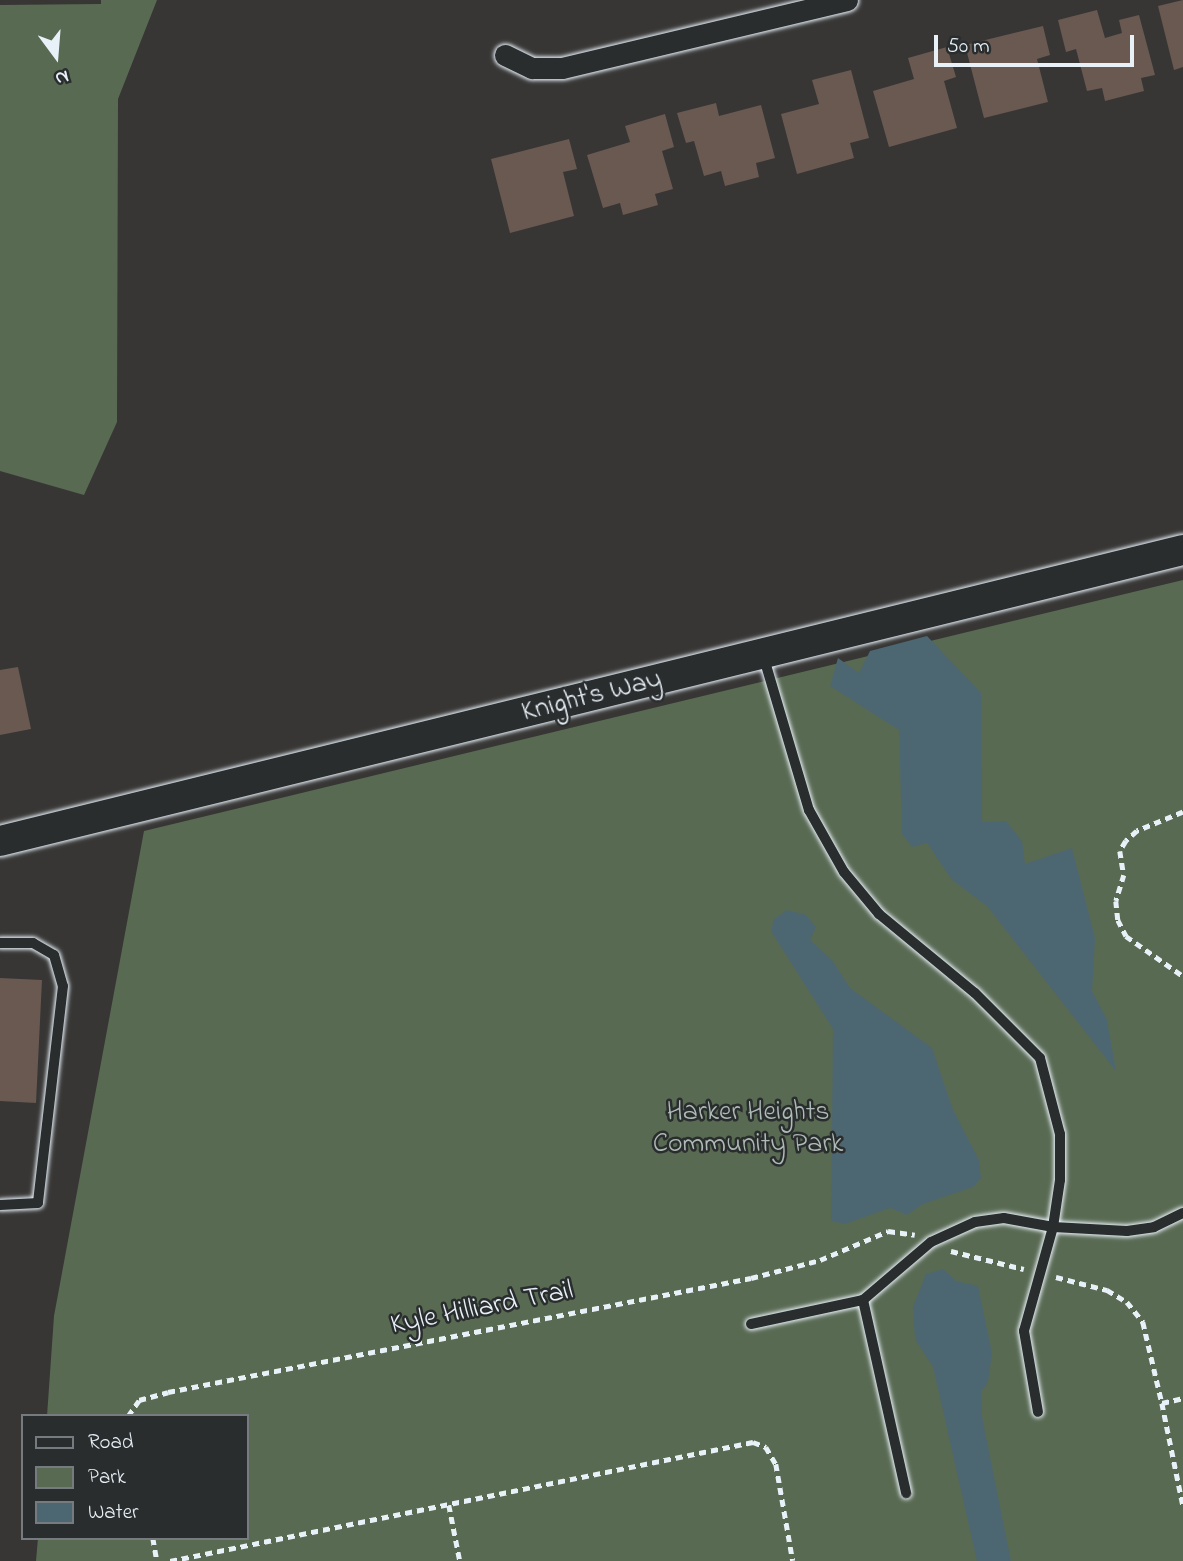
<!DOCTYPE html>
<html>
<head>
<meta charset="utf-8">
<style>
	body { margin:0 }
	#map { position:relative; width:1183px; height:1561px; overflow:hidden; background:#373635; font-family:"Indie Flower",sans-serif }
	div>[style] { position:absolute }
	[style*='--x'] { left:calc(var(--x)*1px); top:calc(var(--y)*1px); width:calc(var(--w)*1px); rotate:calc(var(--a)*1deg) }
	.green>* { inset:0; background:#596a53 }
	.water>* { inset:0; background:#4c6771 }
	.building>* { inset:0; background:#695951 }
	.path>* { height:4.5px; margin-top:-2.25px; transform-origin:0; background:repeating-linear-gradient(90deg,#e8f1f8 0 7px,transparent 0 12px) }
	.roads { filter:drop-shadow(0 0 2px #e8f1f8) drop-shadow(0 0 2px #e8f1f8) }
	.service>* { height:10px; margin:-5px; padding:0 5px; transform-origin:5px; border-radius:5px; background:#2a2d2e }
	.minor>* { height:21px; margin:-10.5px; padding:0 10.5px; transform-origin:10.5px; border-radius:10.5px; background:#2a2d2e }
	.secondary>* { height:30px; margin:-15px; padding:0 15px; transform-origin:15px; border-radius:15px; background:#2a2d2e }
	span { translate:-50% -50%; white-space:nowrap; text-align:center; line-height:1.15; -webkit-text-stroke:5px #2a2d2e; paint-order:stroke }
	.street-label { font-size:28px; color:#e8f1f8 }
	.park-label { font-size:28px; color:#afbbb6 }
	.legend { position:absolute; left:21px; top:1414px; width:228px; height:126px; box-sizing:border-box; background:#2a2d2e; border:2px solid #767b7f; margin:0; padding:9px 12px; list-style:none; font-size:21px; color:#e8f1f8 }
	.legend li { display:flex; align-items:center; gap:14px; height:35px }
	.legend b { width:35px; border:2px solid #767b7f }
	.north { position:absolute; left:21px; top:21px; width:70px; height:70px; -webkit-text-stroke:5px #2a2d2e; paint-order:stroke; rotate:164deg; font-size:19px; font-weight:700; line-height:28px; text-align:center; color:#e8f1f8 }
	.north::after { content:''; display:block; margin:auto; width:24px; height:32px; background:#e8f1f8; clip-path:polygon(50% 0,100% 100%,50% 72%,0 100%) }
	.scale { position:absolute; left:934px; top:35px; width:200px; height:32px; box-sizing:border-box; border:4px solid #e8f1f8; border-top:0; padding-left:9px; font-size:21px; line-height:24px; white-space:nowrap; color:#e8f1f8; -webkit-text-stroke:5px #2a2d2e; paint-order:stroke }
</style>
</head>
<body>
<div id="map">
	<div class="green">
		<div style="clip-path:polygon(101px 0,157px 0,118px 99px,117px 422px,84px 495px,0 471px,0 5px,101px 4px)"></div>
		<div style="clip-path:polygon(1183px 580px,1183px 1561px,36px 1561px,38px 1538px,247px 1538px,247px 1416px,47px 1416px,54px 1316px,144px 831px)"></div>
	</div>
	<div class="water">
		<div style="clip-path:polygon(927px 636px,981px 693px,982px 822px,1006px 821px,1022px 841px,1025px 864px,1072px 848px,1095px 938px,1092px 991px,1107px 1020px,1116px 1071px,987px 906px,952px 880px,927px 843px,912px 847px,902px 834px,899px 730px,830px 686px,838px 658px,859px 673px,870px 651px)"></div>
		<div style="clip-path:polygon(787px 910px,806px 915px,816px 927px,810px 940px,832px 960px,850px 988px,932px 1048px,953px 1110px,979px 1160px,981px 1178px,973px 1187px,923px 1204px,907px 1215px,890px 1208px,845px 1224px,831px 1221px,833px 1029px,771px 931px,774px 919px)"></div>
		<div style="clip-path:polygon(943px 1269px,956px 1281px,978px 1286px,992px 1353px,988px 1382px,981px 1392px,982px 1417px,1011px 1561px,977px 1561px,933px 1367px,915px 1339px,913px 1307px,926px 1274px)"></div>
	</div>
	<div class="building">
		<div style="clip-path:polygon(1183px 0,1183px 67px,1174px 70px,1158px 6px)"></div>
		<div style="clip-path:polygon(1097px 10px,1105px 38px,1122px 33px,1119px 20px,1139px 15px,1155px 75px,1141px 78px,1144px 91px,1105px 101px,1102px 88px,1087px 91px,1076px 49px,1066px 52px,1058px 20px)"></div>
		<div style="clip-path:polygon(1043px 26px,1050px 55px,1037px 59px,1048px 102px,984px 118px,965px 45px)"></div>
		<div style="clip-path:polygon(947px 47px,956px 77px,944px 81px,957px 128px,889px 147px,873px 91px,914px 79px,908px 58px)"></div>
		<div style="clip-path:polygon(851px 70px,869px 138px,850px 143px,854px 158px,797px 174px,781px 114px,819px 104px,812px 80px)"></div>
		<div style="clip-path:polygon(716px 103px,719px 116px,761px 105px,775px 158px,756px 163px,759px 177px,725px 186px,721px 171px,704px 176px,694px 141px,686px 143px,677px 113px)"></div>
		<div style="clip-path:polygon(665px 114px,674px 147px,662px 151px,673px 189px,655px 194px,658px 205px,623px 215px,620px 203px,603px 208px,587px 155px,630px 142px,625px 126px)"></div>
		<div style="clip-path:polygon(569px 139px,577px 169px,563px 172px,574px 216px,510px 233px,491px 159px)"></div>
		<div style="clip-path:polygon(18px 667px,31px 729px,0 735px,0 670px)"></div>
		<div style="clip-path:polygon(0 978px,42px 980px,36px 1103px,0 1101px)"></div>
	</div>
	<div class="path">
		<div style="--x:1183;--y:812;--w:50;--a:157.6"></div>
		<div style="--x:1137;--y:831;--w:15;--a:138"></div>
		<div style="--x:1126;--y:841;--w:12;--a:121"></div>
		<div style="--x:1120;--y:851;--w:24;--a:81"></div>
		<div style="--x:1124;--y:875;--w:27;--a:107"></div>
		<div style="--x:1116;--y:901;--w:19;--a:84"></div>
		<div style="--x:1118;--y:920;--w:18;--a:63"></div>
		<div style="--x:1126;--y:936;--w:70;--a:35.1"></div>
		<div style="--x:951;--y:1251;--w:75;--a:13.9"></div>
		<div style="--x:1056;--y:1277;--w:53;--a:14.3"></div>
		<div style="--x:1107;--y:1290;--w:23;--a:31"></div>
		<div style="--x:1127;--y:1302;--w:26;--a:51"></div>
		<div style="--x:1143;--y:1322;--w:83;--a:76.8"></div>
		<div style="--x:1162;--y:1403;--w:22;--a:-13"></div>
		<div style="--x:1162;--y:1403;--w:104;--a:78.4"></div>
		<div style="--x:128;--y:1416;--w:19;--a:-55"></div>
		<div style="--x:139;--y:1400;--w:30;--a:-15"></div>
		<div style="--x:168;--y:1392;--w:594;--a:-11.06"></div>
		<div style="--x:751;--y:1278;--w:71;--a:-14.6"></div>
		<div style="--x:820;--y:1260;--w:74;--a:-23.1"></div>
		<div style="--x:888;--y:1231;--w:27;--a:8"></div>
		<div style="--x:449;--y:1505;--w:57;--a:78.9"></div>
		<div style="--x:153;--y:1538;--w:23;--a:80"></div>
		<div style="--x:170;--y:1561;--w:595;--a:-11.54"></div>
		<div style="--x:753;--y:1442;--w:14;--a:21"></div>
		<div style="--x:766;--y:1447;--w:20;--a:60"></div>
		<div style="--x:776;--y:1464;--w:98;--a:80.1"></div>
	</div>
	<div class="roads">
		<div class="service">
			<div style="--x:763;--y:655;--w:162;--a:73.5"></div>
			<div style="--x:809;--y:810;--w:71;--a:60.6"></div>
			<div style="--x:844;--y:872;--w:55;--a:50.2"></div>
			<div style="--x:879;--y:914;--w:124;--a:39.5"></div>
			<div style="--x:975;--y:993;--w:92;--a:45"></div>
			<div style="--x:1040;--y:1058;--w:79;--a:75.3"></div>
			<div style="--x:1060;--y:1134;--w:46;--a:90"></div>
			<div style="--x:1060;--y:1180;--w:48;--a:98.5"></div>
			<div style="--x:1053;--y:1227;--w:108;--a:105.6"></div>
			<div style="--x:1024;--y:1331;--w:82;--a:80.2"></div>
			<div style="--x:0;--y:943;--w:33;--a:0"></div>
			<div style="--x:33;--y:943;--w:24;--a:30"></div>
			<div style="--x:54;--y:955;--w:32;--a:74"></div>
			<div style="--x:63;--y:986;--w:218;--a:96.6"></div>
			<div style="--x:38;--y:1203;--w:38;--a:177"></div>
			<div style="--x:863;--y:1300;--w:198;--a:77.4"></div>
			<div style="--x:751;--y:1324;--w:115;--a:-12.1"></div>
			<div style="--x:863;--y:1300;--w:89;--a:-40.5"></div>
			<div style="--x:931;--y:1242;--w:48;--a:-24.4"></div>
			<div style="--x:975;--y:1222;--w:29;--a:-8"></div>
			<div style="--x:1004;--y:1218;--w:50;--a:10.4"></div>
			<div style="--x:1053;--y:1227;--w:74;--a:3.1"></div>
			<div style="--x:1127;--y:1231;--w:27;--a:-8"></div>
			<div style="--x:1154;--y:1227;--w:32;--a:-26"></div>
		</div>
		<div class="minor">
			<div style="--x:505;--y:55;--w:30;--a:26"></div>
			<div style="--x:532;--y:68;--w:30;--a:0"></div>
			<div style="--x:562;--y:68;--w:293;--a:-13.4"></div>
		</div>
		<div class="secondary">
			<div style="--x:0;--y:841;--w:1218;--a:-13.82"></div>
		</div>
	</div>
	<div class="street-label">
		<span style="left:592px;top:697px;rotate:-14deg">Knight's Way</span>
		<span style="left:482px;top:1309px;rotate:-11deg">Kyle Hilliard Trail</span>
	</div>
	<div class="park-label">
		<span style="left:748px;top:1129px">Harker Heights<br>Community Park</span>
	</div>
	<ul class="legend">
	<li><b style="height:9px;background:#2a2d2e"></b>Road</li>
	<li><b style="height:19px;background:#596a53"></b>Park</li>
	<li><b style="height:19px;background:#4c6771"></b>Water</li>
	</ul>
	<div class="north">N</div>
	<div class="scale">50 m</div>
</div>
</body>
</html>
